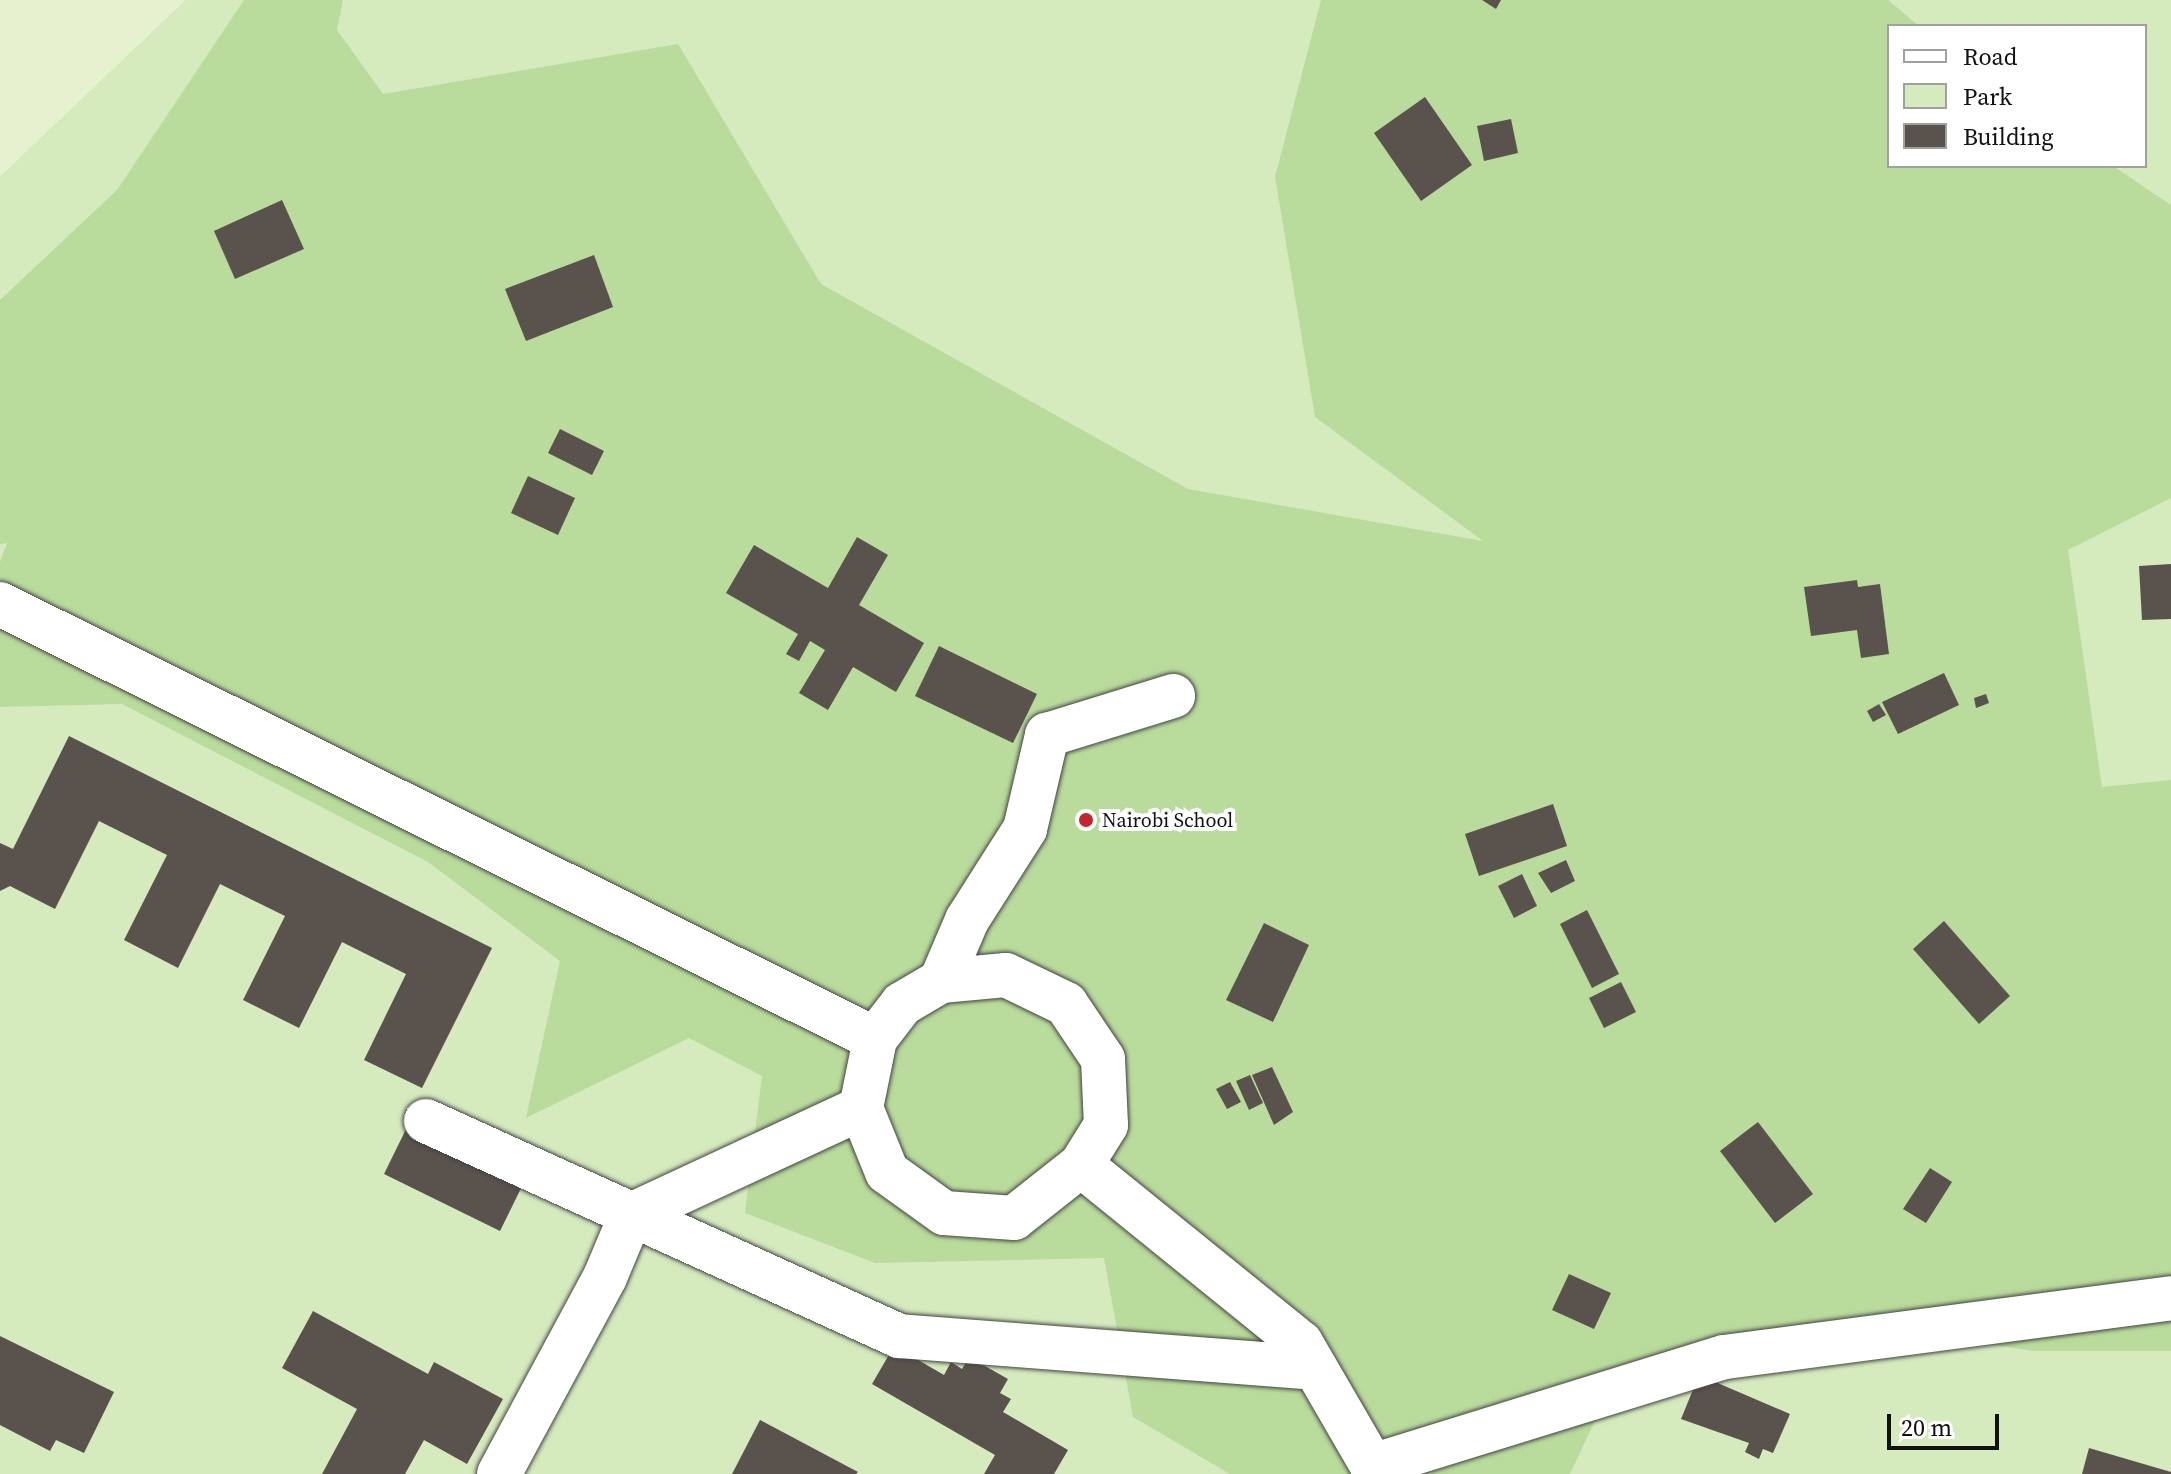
<!DOCTYPE html>
<html>
<head>
<meta charset="utf-8">
<style>
	body { margin:0 }
	#map { position:relative; width:2171px; height:1474px; overflow:hidden; background:#fffdf5; font-family:"Source Serif 4",serif }
	div>[style] { position:absolute }
	[style*='--x'] { left:calc(var(--x)*1px); top:calc(var(--y)*1px); width:calc(var(--w)*1px); rotate:calc(var(--a)*1deg) }
	.green>* { inset:0; background:#d5ebbd }
	.forest>* { inset:0; background:#b9dc9c }
	.pitch>* { inset:0; background:#e6f2cf }
	.building>* { inset:0; background:#5a524d }
	.roads { filter:drop-shadow(0 0 2px #444) drop-shadow(0 0 2px #444) }
	.minor>* { height:44px; margin:-22px; padding:0 22px; transform-origin:22px; border-radius:22px; background:#fff }
	.dots>* { width:22px; height:22px; translate:-50% -50%; box-sizing:border-box; border:4px solid #fff; border-radius:50% }
	span { translate:-50% -50%; white-space:nowrap; text-align:center; line-height:1.15; -webkit-text-stroke:8px #fff; paint-order:stroke }
	.poi-label { font-size:20px; color:#111 }
	.left { translate:0 -50%; text-align:left }
	.legend { position:absolute; left:1887px; top:24px; width:260px; height:144px; box-sizing:border-box; background:#fff; border:2px solid #a0a0a0; margin:0; padding:10px 14px; list-style:none; font-size:24px; color:#111 }
	.legend li { display:flex; align-items:center; gap:16px; height:40px }
	.legend b { width:40px; border:2px solid #a0a0a0 }
	.scale { position:absolute; left:1887px; top:1414px; width:112px; height:36px; box-sizing:border-box; border:4px solid #111; border-top:0; padding-left:10px; font-size:24px; line-height:28px; white-space:nowrap; color:#111; -webkit-text-stroke:6px #fff; paint-order:stroke }
</style>
</head>
<body>
<div id="map">
	<div class="green">
		<div style="clip-path:polygon(evenodd,185px 0,2171px 0,2171px 1474px,0 1474px,0 176px,185px 0,1889px 26px,2145px 26px,2145px 166px,1889px 166px,1889px 26px)"></div>
	</div>
	<div class="forest">
		<div style="clip-path:polygon(244px 0,343px 0,337px 30px,383px 94px,678px 44px,821px 284px,1188px 489px,1483px 541px,1315px 417px,1275px 177px,1321px 0,1888px 0,1919px 26px,1889px 26px,1889px 166px,2113px 166px,2171px 205px,2171px 498px,2068px 550px,2102px 787px,2171px 780px,2171px 1351px,2034px 1351px,1886px 1329px,1615px 1378px,1570px 1474px,1230px 1474px,1133px 1417px,1104px 1258px,875px 1263px,745px 1213px,762px 1076px,689px 1038px,526px 1118px,560px 961px,428px 862px,122px 704px,0 707px,0 562px,7px 543px,0 544px,0 300px,117px 190px)"></div>
	</div>
	<div class="pitch">
		<div style="clip-path:polygon(0 0,185px 0,0 176px)"></div>
	</div>
	<div class="building">
		<div style="clip-path:polygon(1482px 0,1501px 0,1496px 9px)"></div>
		<div style="clip-path:polygon(1425px 97px,1472px 165px,1421px 201px,1374px 133px)"></div>
		<div style="clip-path:polygon(1511px 119px,1518px 153px,1484px 161px,1477px 126px)"></div>
		<div style="clip-path:polygon(282px 200px,304px 249px,235px 279px,214px 231px)"></div>
		<div style="clip-path:polygon(594px 255px,613px 307px,526px 341px,505px 289px)"></div>
		<div style="clip-path:polygon(560px 429px,604px 451px,592px 475px,548px 453px)"></div>
		<div style="clip-path:polygon(528px 476px,575px 498px,558px 535px,511px 513px)"></div>
		<div style="clip-path:polygon(857px 537px,888px 555px,859px 605px,924px 643px,896px 692px,853px 667px,828px 710px,799px 693px,825px 650px,810px 641px,799px 661px,786px 654px,798px 634px,726px 593px,754px 545px,828px 588px)"></div>
		<div style="clip-path:polygon(2171px 564px,2171px 619px,2142px 620px,2139px 566px)"></div>
		<div style="clip-path:polygon(1857px 580px,1858px 587px,1880px 584px,1889px 654px,1861px 658px,1857px 630px,1811px 636px,1804px 587px)"></div>
		<div style="clip-path:polygon(939px 646px,1037px 694px,1013px 743px,915px 696px)"></div>
		<div style="clip-path:polygon(1944px 673px,1959px 705px,1898px 734px,1882px 702px)"></div>
		<div style="clip-path:polygon(1986px 694px,1989px 703px,1976px 708px,1974px 698px)"></div>
		<div style="clip-path:polygon(1879px 704px,1886px 715px,1873px 722px,1867px 711px)"></div>
		<div style="clip-path:polygon(69px 736px,492px 948px,422px 1088px,364px 1060px,406px 974px,342px 942px,299px 1028px,243px 1000px,285px 916px,220px 884px,178px 968px,124px 940px,167px 855px,99px 821px,55px 909px,10px 886px,0 891px,0 843px,13px 849px)"></div>
		<div style="clip-path:polygon(1553px 804px,1567px 846px,1479px 876px,1465px 834px)"></div>
		<div style="clip-path:polygon(1566px 860px,1575px 881px,1551px 893px,1538px 873px)"></div>
		<div style="clip-path:polygon(1522px 874px,1537px 906px,1514px 918px,1498px 886px)"></div>
		<div style="clip-path:polygon(1587px 910px,1619px 974px,1592px 988px,1560px 924px)"></div>
		<div style="clip-path:polygon(1944px 921px,2010px 996px,1979px 1024px,1913px 949px)"></div>
		<div style="clip-path:polygon(1264px 923px,1309px 945px,1273px 1022px,1226px 1000px)"></div>
		<div style="clip-path:polygon(1621px 982px,1636px 1012px,1604px 1028px,1589px 998px)"></div>
		<div style="clip-path:polygon(1272px 1067px,1293px 1112px,1274px 1125px,1252px 1075px)"></div>
		<div style="clip-path:polygon(1250px 1075px,1263px 1103px,1249px 1110px,1236px 1081px)"></div>
		<div style="clip-path:polygon(1230px 1082px,1241px 1102px,1227px 1109px,1216px 1089px)"></div>
		<div style="clip-path:polygon(412px 1117px,528px 1174px,500px 1231px,384px 1174px)"></div>
		<div style="clip-path:polygon(1758px 1122px,1813px 1194px,1775px 1223px,1720px 1151px)"></div>
		<div style="clip-path:polygon(1930px 1168px,1952px 1182px,1926px 1223px,1903px 1209px)"></div>
		<div style="clip-path:polygon(1569px 1274px,1611px 1293px,1594px 1329px,1552px 1310px)"></div>
		<div style="clip-path:polygon(313px 1311px,428px 1374px,434px 1362px,503px 1399px,467px 1464px,424px 1440px,405px 1474px,322px 1474px,357px 1409px,282px 1368px)"></div>
		<div style="clip-path:polygon(0 1336px,114px 1392px,84px 1453px,56px 1440px,50px 1451px,0 1425px)"></div>
		<div style="clip-path:polygon(894px 1346px,944px 1375px,951px 1362px,962px 1369px,969px 1357px,1008px 1379px,1000px 1393px,1011px 1399px,1003px 1412px,1068px 1450px,1054px 1474px,984px 1474px,995px 1455px,872px 1384px)"></div>
		<div style="clip-path:polygon(1699px 1375px,1790px 1414px,1773px 1453px,1763px 1449px,1759px 1459px,1745px 1452px,1749px 1443px,1681px 1419px)"></div>
		<div style="clip-path:polygon(760px 1420px,858px 1472px,856px 1474px,732px 1474px)"></div>
		<div style="clip-path:polygon(2089px 1448px,2171px 1472px,2171px 1474px,2082px 1474px)"></div>
	</div>
	<div class="roads">
		<div class="minor">
			<div style="--x:0;--y:604;--w:977;--a:26.43"></div>
			<div style="--x:1006;--y:975;--w:67;--a:25.8"></div>
			<div style="--x:1066;--y:1004;--w:66;--a:56.1"></div>
			<div style="--x:1103;--y:1059;--w:66;--a:87.4"></div>
			<div style="--x:1106;--y:1125;--w:47;--a:122"></div>
			<div style="--x:1081;--y:1165;--w:85;--a:141.7"></div>
			<div style="--x:1014;--y:1218;--w:70;--a:-175.9"></div>
			<div style="--x:944;--y:1213;--w:70;--a:-144.3"></div>
			<div style="--x:887;--y:1172;--w:69;--a:-112.1"></div>
			<div style="--x:861;--y:1108;--w:70;--a:-78.5"></div>
			<div style="--x:875;--y:1039;--w:44;--a:-52.4"></div>
			<div style="--x:902;--y:1004;--w:45;--a:-30.5"></div>
			<div style="--x:941;--y:981;--w:65;--a:-5.3"></div>
			<div style="--x:941;--y:981;--w:66;--a:-66.9"></div>
			<div style="--x:967;--y:920;--w:108;--a:-57.5"></div>
			<div style="--x:1025;--y:829;--w:97;--a:-76.8"></div>
			<div style="--x:1047;--y:735;--w:132;--a:-17.2"></div>
			<div style="--x:426;--y:1121;--w:520;--a:24.44"></div>
			<div style="--x:899;--y:1336;--w:417;--a:4.4"></div>
			<div style="--x:1081;--y:1165;--w:283;--a:39"></div>
			<div style="--x:1301;--y:1343;--w:151;--a:59.9"></div>
			<div style="--x:1372;--y:1466;--w:369;--a:-17.2"></div>
			<div style="--x:1725;--y:1357;--w:450;--a:-7.5"></div>
			<div style="--x:499;--y:1474;--w:224;--a:-61.7"></div>
			<div style="--x:605;--y:1277;--w:67;--a:-67.2"></div>
			<div style="--x:631;--y:1215;--w:254;--a:-24.9"></div>
		</div>
	</div>
	<div class="dots">
		<div style="left:1086px;top:820px;background:#c4262e"></div>
	</div>
	<div class="poi-label">
		<span class="left" style="left:1102px;top:820px">Nairobi School</span>
	</div>
	<ul class="legend">
	<li><b style="height:10px;background:#fff"></b>Road</li>
	<li><b style="height:22px;background:#d5ebbd"></b>Park</li>
	<li><b style="height:22px;background:#5a524d"></b>Building</li>
	</ul>
	<div class="scale">20 m</div>
</div>
</body>
</html>
